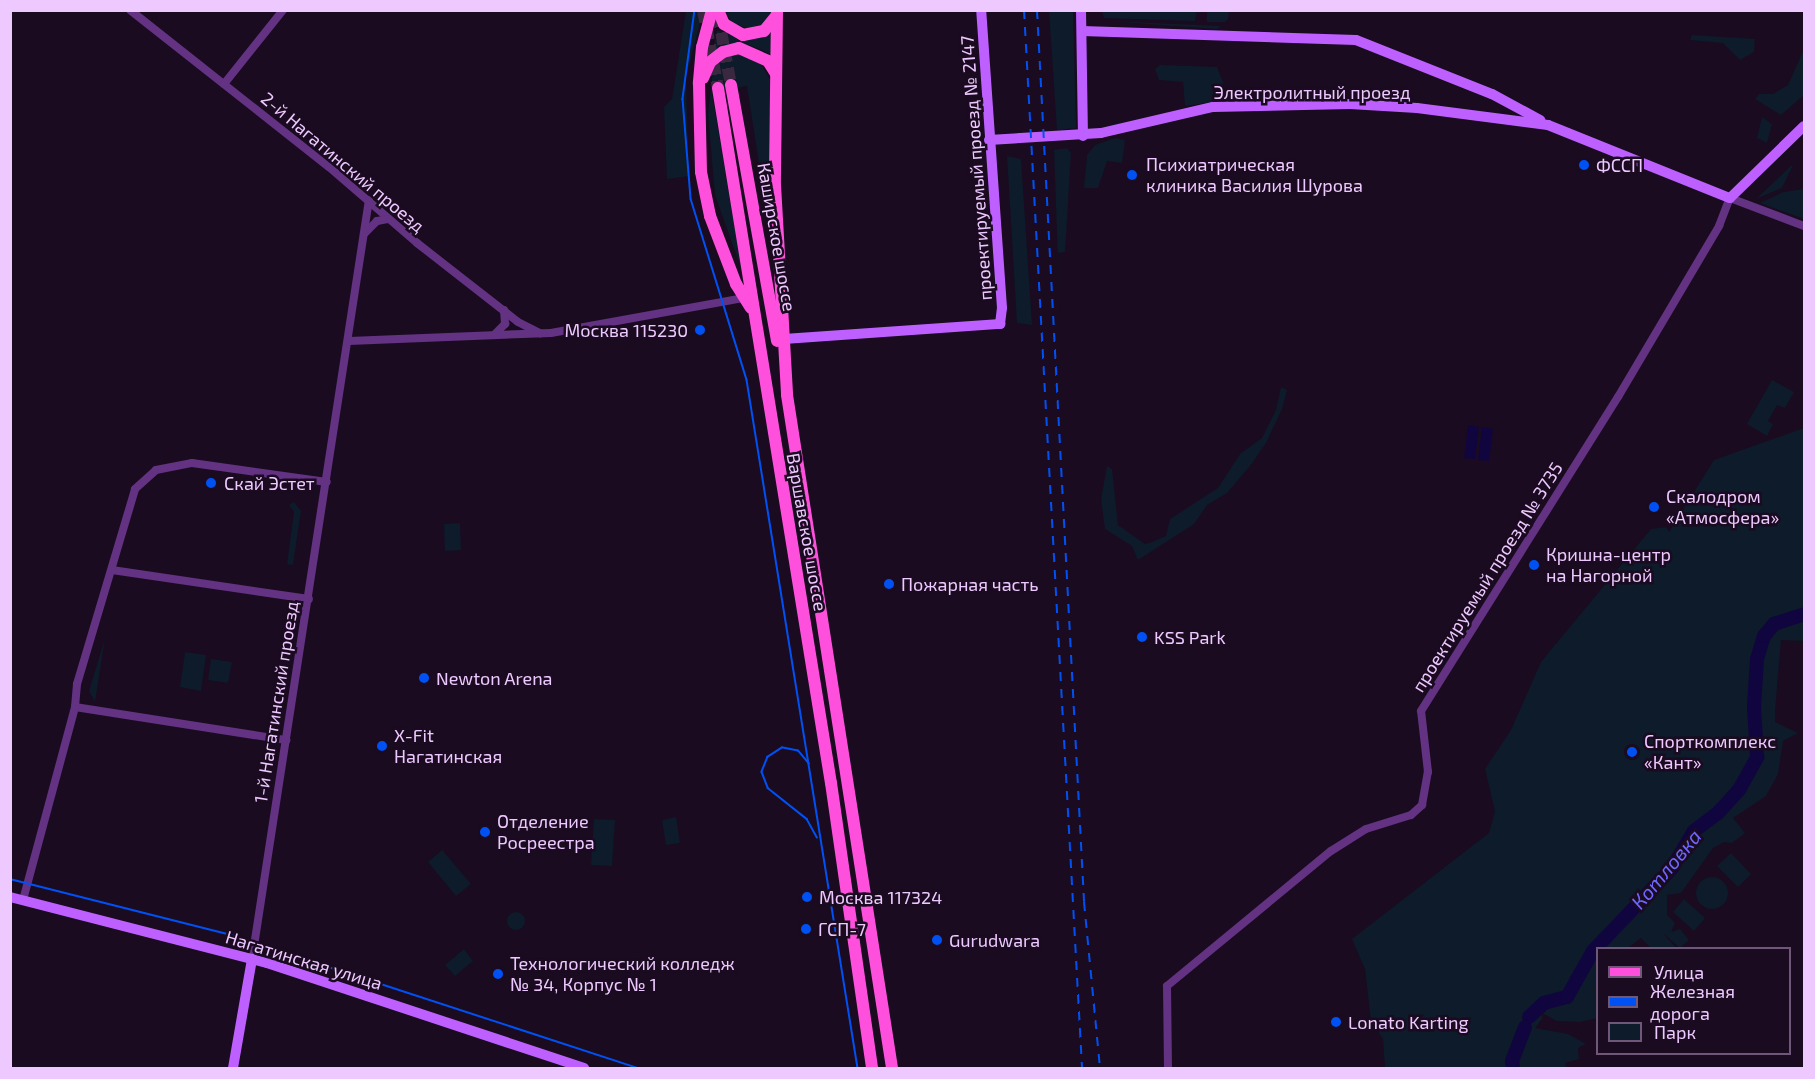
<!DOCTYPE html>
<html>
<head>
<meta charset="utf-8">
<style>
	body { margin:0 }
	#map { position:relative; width:1815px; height:1079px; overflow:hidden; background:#1a0b20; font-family:"Exo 2",sans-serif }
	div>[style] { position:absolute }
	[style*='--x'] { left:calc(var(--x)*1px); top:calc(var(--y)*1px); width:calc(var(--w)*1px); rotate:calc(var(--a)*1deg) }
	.green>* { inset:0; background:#0d1b2a }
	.round { border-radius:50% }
	.water>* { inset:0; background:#11053f }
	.river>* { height:14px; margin:-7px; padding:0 7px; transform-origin:7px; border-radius:7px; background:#11053f }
	.primary-tunnel>* { height:12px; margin-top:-6px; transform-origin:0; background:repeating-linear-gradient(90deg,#3a2841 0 12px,transparent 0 18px) }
	.street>* { height:8px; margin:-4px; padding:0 4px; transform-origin:4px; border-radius:4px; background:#633283 }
	.secondary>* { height:10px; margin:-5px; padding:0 5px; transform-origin:5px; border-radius:5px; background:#be60ff }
	.primary>* { height:12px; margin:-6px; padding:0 6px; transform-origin:6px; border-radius:6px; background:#ff50dd }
	.tram>* { height:1.5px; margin:-0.75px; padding:0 0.75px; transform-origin:0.75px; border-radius:0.75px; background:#0051f4 }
	.rail>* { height:2px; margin-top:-1px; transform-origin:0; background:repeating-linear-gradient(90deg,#0051f4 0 9px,transparent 0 17px) }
	.dots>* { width:16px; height:16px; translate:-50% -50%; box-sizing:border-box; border:3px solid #1a0b20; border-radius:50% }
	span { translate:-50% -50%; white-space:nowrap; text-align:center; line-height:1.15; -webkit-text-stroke:5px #1a0b20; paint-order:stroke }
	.street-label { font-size:18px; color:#eec9ff }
	.poi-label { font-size:18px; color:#eec9ff }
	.left { translate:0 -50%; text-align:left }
	.right { translate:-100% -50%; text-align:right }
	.water-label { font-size:20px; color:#6d68ff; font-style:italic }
	.frame { position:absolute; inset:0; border:12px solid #eec9ff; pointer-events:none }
	.legend { position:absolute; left:1596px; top:947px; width:195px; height:108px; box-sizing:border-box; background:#1a0b20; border:2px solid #6f5779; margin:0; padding:8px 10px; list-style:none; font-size:18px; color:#eec9ff }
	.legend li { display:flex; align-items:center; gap:12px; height:30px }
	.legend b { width:30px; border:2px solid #6f5779 }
</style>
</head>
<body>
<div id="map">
	<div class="green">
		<div style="clip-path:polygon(686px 11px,703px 11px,686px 77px,689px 176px,667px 179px,664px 107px,672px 99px)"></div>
		<div style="clip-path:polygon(725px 11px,773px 11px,763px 26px,746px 28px,732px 22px)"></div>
		<div style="clip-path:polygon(1049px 11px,1073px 11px,1076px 128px,1057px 130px)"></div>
		<div style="clip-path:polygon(1102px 11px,1102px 10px,1197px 11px,1195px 21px,1104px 18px)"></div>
		<div style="clip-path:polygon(1207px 11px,1229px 11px,1228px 19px,1225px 22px,1207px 22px)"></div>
		<div style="clip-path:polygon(1107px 21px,1221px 26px,1217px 29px)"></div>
		<div style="clip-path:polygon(717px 30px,737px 38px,771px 36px,771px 54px,742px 42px,713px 50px)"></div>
		<div style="clip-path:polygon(1692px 35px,1755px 39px,1754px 52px,1740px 60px,1723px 43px,1690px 40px)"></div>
		<div style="clip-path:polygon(1804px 49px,1804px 95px,1781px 115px,1755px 99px,1759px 94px,1773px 94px,1788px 85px)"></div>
		<div style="clip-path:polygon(737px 54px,759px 61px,771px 81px,769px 139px,774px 260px,747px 86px,712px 93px,742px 271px,715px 195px,708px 114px,713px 69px,723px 58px)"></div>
		<div style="clip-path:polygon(1160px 65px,1217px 67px,1223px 82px,1221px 94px,1212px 102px,1185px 106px,1183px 82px,1159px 80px,1155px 69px)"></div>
		<div style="clip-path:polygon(1762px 117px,1772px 124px,1767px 143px,1757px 138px)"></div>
		<div style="clip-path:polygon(1115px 138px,1125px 140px,1122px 163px,1107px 161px,1098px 188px,1084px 188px,1087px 155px,1095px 145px)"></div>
		<div style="clip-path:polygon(1067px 148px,1071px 153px,1065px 252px,1058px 253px,1060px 317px,1054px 150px)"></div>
		<div style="clip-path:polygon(1007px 156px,1021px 159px,1032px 325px,1017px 323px)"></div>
		<div style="clip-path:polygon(1794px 163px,1782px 188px,1756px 199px)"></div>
		<div style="clip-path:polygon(1804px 189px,1804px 219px,1760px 203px,1783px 192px)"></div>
		<div style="clip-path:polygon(1772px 380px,1794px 392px,1785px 408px,1777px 405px,1768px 421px,1773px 424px,1767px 436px,1747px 424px)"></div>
		<div style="clip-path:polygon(1281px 387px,1287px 390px,1282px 409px,1266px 443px,1250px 466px,1227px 493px,1207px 505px,1194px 524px,1138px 560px,1132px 546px,1105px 529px,1101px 499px,1107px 466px,1112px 469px,1118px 525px,1145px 544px,1152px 542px,1166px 536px,1170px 519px,1218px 488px,1240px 454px,1262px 438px,1276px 410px)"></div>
		<div style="clip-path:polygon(1804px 428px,1804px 608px,1771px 618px,1767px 626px,1804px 612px,1804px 641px,1781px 640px,1775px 711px,1775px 722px,1798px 733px,1783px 741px,1778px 774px,1766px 796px,1733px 818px,1745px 833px,1732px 843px,1724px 842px,1713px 848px,1681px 893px,1667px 895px,1667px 915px,1675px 923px,1671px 932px,1680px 929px,1689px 940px,1680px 948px,1663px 933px,1676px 948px,1651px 948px,1641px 938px,1628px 948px,1601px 948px,1612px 938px,1609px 931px,1636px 898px,1588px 946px,1564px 993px,1557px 994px,1565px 995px,1597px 952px,1597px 1018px,1580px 1022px,1557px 1021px,1542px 1013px,1542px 1019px,1535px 1028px,1568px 1034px,1586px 1044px,1578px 1048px,1579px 1059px,1565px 1063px,1567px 1068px,1385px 1068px,1383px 1039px,1371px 1021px,1365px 969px,1352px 939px,1489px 833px,1495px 811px,1485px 769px,1511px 730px,1541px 662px,1651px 529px,1666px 527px,1669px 532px,1714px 460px)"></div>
		<div style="clip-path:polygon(294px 502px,301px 511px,293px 565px,287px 564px,294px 512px,289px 505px)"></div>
		<div style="clip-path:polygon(460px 523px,461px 550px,445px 551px,444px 524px)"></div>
		<div style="clip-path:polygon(105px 638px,95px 702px,89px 691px)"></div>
		<div style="clip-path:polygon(185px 652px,206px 655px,201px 691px,180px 687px)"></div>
		<div style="clip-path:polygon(211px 659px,232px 662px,228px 683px,208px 680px)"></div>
		<div style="clip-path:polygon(676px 817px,680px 843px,666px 845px,662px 820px)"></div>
		<div style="clip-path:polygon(594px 819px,615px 820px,612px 866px,591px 865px)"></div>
		<div style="clip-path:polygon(442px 850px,471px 884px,456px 896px,428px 862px)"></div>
		<div style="clip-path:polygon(1731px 853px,1751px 874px,1738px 887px,1717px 866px)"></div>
		<div class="round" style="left:1696px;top:877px;width:32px;height:32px"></div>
		<div style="clip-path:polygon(1684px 899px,1705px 918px,1694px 931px,1673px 912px)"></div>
		<div class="round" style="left:507px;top:912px;width:18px;height:18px"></div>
		<div style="clip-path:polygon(464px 949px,473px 961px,455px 976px,445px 965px)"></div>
	</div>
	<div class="water">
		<div style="clip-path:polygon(1468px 425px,1479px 427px,1475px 459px,1464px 458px)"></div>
		<div style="clip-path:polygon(1482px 427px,1493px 429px,1489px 461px,1478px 460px)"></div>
	</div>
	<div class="river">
		<div style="--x:1529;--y:1017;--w:21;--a:-43"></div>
		<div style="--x:1544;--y:1003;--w:24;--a:-15"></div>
		<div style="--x:1567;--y:997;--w:53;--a:-60.5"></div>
		<div style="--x:1593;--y:951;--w:115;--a:-46.4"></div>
		<div style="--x:1672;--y:868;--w:43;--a:-59.3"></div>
		<div style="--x:1694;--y:831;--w:30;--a:-37"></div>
		<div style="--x:1718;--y:813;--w:31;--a:-48"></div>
		<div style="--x:1739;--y:790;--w:38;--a:-61"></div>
		<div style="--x:1757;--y:757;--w:50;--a:-93.4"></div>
		<div style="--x:1754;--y:707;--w:48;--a:-86.4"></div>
		<div style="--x:1757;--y:659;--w:24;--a:-73"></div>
		<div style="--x:1764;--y:636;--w:16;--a:-50"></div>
		<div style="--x:1774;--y:624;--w:32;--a:-18"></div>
		<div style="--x:1513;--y:1068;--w:7;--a:-98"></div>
		<div style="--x:1512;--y:1061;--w:36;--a:-69"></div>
	</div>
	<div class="primary-tunnel">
		<div style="--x:703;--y:10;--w:79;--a:79.1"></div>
		<div style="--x:718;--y:15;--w:71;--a:79.5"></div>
	</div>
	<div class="street">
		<div style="--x:130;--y:10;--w:253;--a:38.3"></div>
		<div style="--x:329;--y:167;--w:116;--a:40.8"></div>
		<div style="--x:417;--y:243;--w:128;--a:38"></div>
		<div style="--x:518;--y:322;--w:25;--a:27"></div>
		<div style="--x:224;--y:84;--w:95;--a:-51.4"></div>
		<div style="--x:364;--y:234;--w:18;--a:-45"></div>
		<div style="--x:377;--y:221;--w:11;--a:-10"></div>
		<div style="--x:494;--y:335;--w:16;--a:-45"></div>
		<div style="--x:505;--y:324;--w:14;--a:-94"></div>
		<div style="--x:349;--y:341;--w:202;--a:-2.3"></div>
		<div style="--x:551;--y:333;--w:195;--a:-10.3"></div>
		<div style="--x:112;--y:570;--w:199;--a:8.4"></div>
		<div style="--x:75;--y:707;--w:214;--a:8.9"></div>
		<div style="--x:23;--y:900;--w:200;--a:-74.9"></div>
		<div style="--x:75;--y:707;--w:23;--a:-85"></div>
		<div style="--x:77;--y:684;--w:203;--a:-73.4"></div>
		<div style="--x:135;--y:489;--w:28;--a:-42"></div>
		<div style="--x:156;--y:470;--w:37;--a:-11"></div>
		<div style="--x:192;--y:463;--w:136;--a:8"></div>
		<div style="--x:252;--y:959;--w:768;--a:-81.24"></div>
		<div style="--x:1168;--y:1068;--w:82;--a:-90.7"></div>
		<div style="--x:1167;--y:986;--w:212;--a:-39.5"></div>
		<div style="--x:1331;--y:851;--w:41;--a:-32.2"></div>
		<div style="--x:1366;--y:829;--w:47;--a:-17.3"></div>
		<div style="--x:1411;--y:815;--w:15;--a:-42"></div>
		<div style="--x:1422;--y:805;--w:34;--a:-80"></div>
		<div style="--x:1428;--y:772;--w:61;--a:-96.5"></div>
		<div style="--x:1421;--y:711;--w:371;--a:-57.9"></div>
		<div style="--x:1618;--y:397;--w:199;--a:-59.4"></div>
		<div style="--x:1719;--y:226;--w:30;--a:-69"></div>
		<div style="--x:1730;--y:198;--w:79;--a:20.7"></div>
	</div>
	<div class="secondary">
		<div style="--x:1081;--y:10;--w:126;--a:89.1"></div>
		<div style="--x:1082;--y:31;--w:274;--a:1.9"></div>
		<div style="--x:1356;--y:40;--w:146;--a:21.7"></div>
		<div style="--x:1492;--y:94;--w:55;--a:28.4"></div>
		<div style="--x:989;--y:140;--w:112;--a:-3.6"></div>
		<div style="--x:1101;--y:133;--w:115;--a:-13.1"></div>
		<div style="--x:1213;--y:107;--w:137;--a:-1.3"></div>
		<div style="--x:1350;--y:104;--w:67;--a:3.4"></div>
		<div style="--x:1417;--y:108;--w:132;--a:7.4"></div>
		<div style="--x:1548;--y:125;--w:196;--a:21.9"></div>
		<div style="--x:1730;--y:198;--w:103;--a:-44.2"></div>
		<div style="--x:784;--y:339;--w:217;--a:-4"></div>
		<div style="--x:1000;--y:324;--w:16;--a:-83"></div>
		<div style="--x:1002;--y:308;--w:299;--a:-94"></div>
		<div style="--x:10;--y:897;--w:265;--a:14.4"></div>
		<div style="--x:267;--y:963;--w:334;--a:18.3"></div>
		<div style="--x:233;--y:1068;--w:111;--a:-80.1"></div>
	</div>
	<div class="primary">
		<div style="--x:712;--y:10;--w:38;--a:105"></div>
		<div style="--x:702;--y:47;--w:37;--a:95"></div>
		<div style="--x:699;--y:84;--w:88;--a:88.7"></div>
		<div style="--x:701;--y:172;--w:45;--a:78.4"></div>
		<div style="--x:710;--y:216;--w:73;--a:69.1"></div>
		<div style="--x:736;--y:284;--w:28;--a:58"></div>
		<div style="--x:718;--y:10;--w:15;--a:67"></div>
		<div style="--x:724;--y:24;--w:22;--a:30"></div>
		<div style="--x:743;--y:35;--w:21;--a:-11"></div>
		<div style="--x:764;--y:31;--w:19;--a:-51"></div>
		<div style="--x:777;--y:10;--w:175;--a:90.7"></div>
		<div style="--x:775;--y:185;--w:210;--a:86.7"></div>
		<div style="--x:787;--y:395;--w:681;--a:81.13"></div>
		<div style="--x:703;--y:78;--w:17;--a:-66"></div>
		<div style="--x:710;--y:62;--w:16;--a:-38"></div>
		<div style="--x:723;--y:52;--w:16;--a:-14"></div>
		<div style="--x:739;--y:48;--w:32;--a:24"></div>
		<div style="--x:768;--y:61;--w:13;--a:58"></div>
		<div style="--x:731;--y:85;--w:260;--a:79.8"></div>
		<div style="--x:718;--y:88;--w:704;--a:80.77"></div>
		<div style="--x:831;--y:783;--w:288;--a:81.8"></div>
	</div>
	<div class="tram">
		<div style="--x:695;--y:10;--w:90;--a:97.7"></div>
		<div style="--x:683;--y:99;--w:100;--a:85.4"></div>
		<div style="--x:691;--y:199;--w:189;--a:72.8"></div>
		<div style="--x:747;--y:380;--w:697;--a:80.84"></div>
		<div style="--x:809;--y:764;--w:17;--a:-130"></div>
		<div style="--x:798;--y:751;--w:16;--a:-169"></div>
		<div style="--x:782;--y:748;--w:17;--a:147"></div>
		<div style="--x:768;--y:757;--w:16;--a:112"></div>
		<div style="--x:762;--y:772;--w:17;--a:69"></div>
		<div style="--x:768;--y:788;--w:50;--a:38.5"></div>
		<div style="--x:807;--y:819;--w:21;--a:61"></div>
		<div style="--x:10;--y:879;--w:228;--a:14.2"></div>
		<div style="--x:231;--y:935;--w:428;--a:18.1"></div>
	</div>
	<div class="rail">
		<div style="--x:1024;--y:10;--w:1060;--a:86.86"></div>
		<div style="--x:1037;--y:10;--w:893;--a:86.98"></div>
		<div style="--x:1084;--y:902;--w:167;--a:84.5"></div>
	</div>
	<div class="dots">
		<div style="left:1584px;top:165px;background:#0051f4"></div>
		<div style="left:1132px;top:175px;background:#0051f4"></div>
		<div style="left:700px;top:330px;background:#0051f4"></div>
		<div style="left:211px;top:483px;background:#0051f4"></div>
		<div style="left:1654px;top:507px;background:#0051f4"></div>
		<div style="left:1534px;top:565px;background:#0051f4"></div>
		<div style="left:889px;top:584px;background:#0051f4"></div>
		<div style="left:1142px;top:637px;background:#0051f4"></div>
		<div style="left:424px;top:678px;background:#0051f4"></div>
		<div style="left:382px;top:746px;background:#0051f4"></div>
		<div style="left:1632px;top:752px;background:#0051f4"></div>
		<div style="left:485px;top:832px;background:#0051f4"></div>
		<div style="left:807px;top:897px;background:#0051f4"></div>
		<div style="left:806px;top:929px;background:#0051f4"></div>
		<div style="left:937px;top:940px;background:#0051f4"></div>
		<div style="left:498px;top:974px;background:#0051f4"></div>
		<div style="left:1336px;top:1022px;background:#0051f4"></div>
	</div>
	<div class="street-label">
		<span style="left:1312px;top:92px">Электролитный проезд</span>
		<span style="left:343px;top:162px;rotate:40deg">2-й Нагатинский проезд</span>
		<span style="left:976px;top:168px;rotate:-94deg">проектируемый проезд № 2147</span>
		<span style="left:777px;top:237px;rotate:80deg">Каширское шоссе</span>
		<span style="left:807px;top:532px;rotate:80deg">Варшавское шоссе</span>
		<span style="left:1487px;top:577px;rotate:-58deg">проектируемый проезд № 3735</span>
		<span style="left:276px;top:702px;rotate:-81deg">1-й Нагатинский проезд</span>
		<span style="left:304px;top:960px;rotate:17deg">Нагатинская улица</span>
	</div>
	<div class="poi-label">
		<span class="left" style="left:1146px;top:175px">Психиатрическая<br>клиника Василия Шурова</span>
		<span class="left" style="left:1596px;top:165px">ФССП</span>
		<span class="right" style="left:688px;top:330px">Москва 115230</span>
		<span class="left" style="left:224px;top:483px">Скай Эстет</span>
		<span class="left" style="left:1666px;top:507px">Скалодром<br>«Атмосфера»</span>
		<span class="left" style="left:1546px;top:565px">Кришна-центр<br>на Нагорной</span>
		<span class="left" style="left:901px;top:584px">Пожарная часть</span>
		<span class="left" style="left:1154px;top:637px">KSS Park</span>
		<span class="left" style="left:436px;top:678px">Newton Arena</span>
		<span class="left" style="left:394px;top:746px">X-Fit<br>Нагатинская</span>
		<span class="left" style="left:1644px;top:752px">Спорткомплекс<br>«Кант»</span>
		<span class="left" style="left:497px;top:832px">Отделение<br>Росреестра</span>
		<span class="left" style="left:819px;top:897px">Москва 117324</span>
		<span class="left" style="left:818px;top:929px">ГСП-7</span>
		<span class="left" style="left:949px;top:940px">Gurudwara</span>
		<span class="left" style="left:510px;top:974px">Технологический колледж<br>№ 34, Корпус № 1</span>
		<span class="left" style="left:1348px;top:1022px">Lonato Karting</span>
	</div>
	<div class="water-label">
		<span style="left:1666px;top:869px;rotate:-50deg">Котловка</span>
	</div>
	<div class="frame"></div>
	<ul class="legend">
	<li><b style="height:8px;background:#ff50dd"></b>Улица</li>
	<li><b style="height:8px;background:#0051f4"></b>Железная дорога</li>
	<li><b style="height:16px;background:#0d1b2a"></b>Парк</li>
	</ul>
</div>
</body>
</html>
